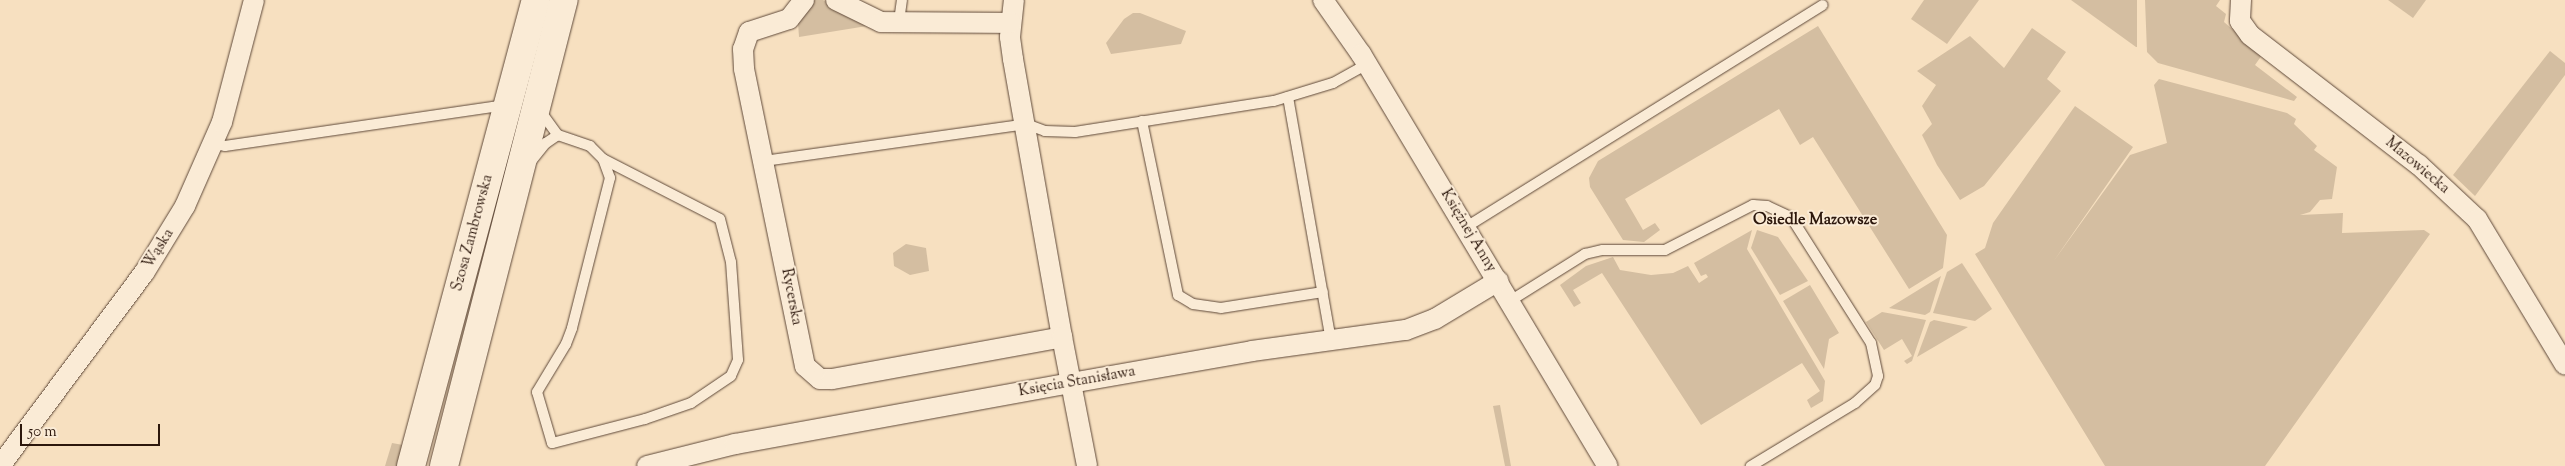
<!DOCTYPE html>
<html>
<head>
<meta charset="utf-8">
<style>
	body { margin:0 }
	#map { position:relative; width:2565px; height:466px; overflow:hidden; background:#f7e0c0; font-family:"Sorts Mill Goudy",serif }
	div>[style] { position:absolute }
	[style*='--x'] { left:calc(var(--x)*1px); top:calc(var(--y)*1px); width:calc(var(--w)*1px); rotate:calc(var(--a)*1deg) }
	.green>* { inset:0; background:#d4bea1 }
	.roads { filter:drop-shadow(0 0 1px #5f4939) drop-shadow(0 0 1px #5f4939) }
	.service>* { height:10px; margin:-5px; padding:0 5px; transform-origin:5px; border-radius:5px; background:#faebd6 }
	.minor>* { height:20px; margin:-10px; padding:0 10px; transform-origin:10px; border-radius:10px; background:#faebd6 }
	.secondary>* { height:28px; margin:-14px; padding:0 14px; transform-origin:14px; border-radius:14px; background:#faebd6 }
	span { translate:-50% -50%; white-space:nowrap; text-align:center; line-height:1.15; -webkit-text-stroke:4px #faebd6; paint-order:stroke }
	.street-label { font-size:15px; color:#2c170c }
	.neighbourhood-label { font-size:16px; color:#2c170c; font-weight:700 }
	.scale { position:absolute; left:20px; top:424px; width:140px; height:22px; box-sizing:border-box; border:2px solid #2c170c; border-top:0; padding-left:6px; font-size:15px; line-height:18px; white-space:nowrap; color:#2c170c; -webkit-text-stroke:4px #faebd6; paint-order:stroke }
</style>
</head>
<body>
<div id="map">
	<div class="green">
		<div style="clip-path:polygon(815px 0,823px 0,867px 26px,799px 37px,798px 23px)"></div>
		<div style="clip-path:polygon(1924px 0,1979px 0,1947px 44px,1911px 19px)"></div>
		<div style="clip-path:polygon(2071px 0,2137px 0,2137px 47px,2136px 47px)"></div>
		<div style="clip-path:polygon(2145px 0,2220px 0,2216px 6px,2226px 14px,2224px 22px,2262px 55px,2255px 65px,2297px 97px,2294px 101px,2158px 63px,2147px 52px)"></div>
		<div style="clip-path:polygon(2388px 0,2426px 0,2413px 18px)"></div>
		<div style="clip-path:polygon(1133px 13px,1140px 13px,1186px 31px,1181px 44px,1111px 54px,1106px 43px,1124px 19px)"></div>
		<div style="clip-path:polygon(1818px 26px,1947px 235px,1943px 268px,1909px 289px,1813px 137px,1800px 145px,1779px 109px,1625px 199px,1643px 230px,1655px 223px,1660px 230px,1644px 242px,1623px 240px,1590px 187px,1589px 178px,1598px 161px)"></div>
		<div style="clip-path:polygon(2032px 28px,2066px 52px,2047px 79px,2061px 91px,1984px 186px,1960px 200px,1937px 165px,1922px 135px,1932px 124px,1922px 106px,1936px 85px,1917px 71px,1970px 36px,2004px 68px)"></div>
		<div style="clip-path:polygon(2550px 51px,2565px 63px,2565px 75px,2475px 196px,2453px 175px)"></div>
		<div style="clip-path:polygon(2159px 79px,2287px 113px,2296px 119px,2294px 124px,2317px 146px,2314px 150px,2337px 167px,2332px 199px,2320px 200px,2310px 212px,2300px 215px,2343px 213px,2342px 233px,2424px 230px,2430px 234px,2265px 466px,2105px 466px,1975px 254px,1985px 248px,1993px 223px,2075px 106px,2133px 147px,2053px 262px,2130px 155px,2167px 143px,2154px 85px)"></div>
		<div style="clip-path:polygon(1752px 230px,1747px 249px,1825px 381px,1823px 401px,1811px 408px,1807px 400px,1820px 391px,1802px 363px,1701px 425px,1602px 273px,1573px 290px,1581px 303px,1574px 307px,1560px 285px,1586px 266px,1613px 257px,1620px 270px,1651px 275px,1673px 273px,1688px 266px,1699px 283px,1708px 277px,1706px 274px,1701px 276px,1694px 263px)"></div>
		<div style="clip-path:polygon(1757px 230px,1778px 237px,1808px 281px,1780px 295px,1751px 248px)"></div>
		<div style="clip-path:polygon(906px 244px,926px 248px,929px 271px,910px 275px,894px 266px,893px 253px)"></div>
		<div style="clip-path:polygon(1962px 263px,1992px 309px,1975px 321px,1933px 313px,1947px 272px)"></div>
		<div style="clip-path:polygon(1941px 276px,1930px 312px,1925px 315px,1889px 308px)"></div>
		<div style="clip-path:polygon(1810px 285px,1839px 333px,1829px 339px,1824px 369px,1783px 301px)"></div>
		<div style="clip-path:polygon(1882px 312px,1926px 320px,1912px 361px,1907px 364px,1904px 361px,1912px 356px,1902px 339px,1884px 350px,1866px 322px)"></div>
		<div style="clip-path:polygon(1934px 320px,1968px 327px,1917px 357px,1930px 322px)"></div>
		<div style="clip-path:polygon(1500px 405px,1511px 466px,1505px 466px,1493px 406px)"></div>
		<div style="clip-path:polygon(392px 443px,403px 445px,398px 466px,385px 466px)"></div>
	</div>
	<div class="roads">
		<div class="service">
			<div style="--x:899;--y:21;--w:21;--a:-82"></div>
			<div style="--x:1288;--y:97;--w:249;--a:80"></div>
			<div style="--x:541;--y:112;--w:29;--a:54"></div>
			<div style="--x:558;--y:135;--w:34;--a:19"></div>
			<div style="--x:590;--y:146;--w:18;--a:45"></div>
			<div style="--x:603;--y:159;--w:131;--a:27.1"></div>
			<div style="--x:720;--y:219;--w:44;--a:75.7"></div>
			<div style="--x:731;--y:262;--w:98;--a:85.9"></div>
			<div style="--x:738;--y:360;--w:17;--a:114"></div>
			<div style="--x:731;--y:376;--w:48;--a:146"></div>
			<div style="--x:691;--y:403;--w:49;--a:160.8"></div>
			<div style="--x:645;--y:419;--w:96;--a:165.5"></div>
			<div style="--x:552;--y:443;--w:53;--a:-106.4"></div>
			<div style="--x:537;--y:392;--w:56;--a:-58.9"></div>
			<div style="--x:566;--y:344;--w:17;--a:-69"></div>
			<div style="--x:572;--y:328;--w:155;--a:-75.8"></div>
			<div style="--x:610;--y:178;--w:20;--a:-110"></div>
			<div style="--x:1142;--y:121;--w:178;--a:78.3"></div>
			<div style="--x:1178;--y:295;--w:17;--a:31"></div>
			<div style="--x:1193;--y:304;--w:28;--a:8"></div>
			<div style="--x:1221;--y:308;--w:103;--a:-8.9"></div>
			<div style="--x:214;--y:144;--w:11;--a:10"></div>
			<div style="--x:225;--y:146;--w:284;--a:-8.3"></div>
			<div style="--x:532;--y:160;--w:22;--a:-51"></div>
			<div style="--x:546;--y:143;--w:14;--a:-34"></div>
			<div style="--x:764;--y:161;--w:265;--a:-8"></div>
			<div style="--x:1026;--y:124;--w:20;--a:20"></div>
			<div style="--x:1045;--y:131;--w:30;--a:2"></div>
			<div style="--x:1075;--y:132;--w:201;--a:-8.9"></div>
			<div style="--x:1274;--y:101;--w:62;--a:-17"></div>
			<div style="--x:1333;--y:83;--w:39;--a:-29"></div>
			<div style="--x:1466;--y:227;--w:420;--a:-31.9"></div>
			<div style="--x:1510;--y:301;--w:89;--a:-32.1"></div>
			<div style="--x:1585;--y:254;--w:18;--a:-13"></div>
			<div style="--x:1603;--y:250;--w:62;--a:0"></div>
			<div style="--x:1665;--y:250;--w:99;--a:-27.1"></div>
			<div style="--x:1753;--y:205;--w:14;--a:4"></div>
			<div style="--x:1767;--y:206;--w:26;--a:25"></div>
			<div style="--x:1791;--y:217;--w:149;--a:57.6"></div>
			<div style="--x:1871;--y:343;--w:34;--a:78"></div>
			<div style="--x:1878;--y:376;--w:9;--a:108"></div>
			<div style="--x:1875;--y:385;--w:27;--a:138"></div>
			<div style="--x:1855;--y:403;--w:122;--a:148.8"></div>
		</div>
		<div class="minor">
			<div style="--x:804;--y:0;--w:24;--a:128"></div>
			<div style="--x:789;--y:19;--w:42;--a:162"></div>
			<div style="--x:749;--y:32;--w:18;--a:109"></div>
			<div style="--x:743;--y:49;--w:20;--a:87"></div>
			<div style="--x:744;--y:69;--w:303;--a:78.4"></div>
			<div style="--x:805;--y:366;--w:20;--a:41"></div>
			<div style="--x:820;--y:379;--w:12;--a:0"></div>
			<div style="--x:832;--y:379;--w:234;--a:-10.3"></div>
			<div style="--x:1062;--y:337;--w:282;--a:-100"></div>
			<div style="--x:1013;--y:59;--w:22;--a:-98"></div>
			<div style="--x:1010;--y:37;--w:37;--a:-84"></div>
			<div style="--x:836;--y:0;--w:50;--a:26.1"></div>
			<div style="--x:881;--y:22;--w:130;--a:0.4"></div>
			<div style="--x:1323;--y:0;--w:66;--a:54.9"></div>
			<div style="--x:1361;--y:54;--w:480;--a:59.1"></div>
			<div style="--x:2241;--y:0;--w:21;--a:93"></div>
			<div style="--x:2240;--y:21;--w:17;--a:54"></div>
			<div style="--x:2250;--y:35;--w:213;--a:37.6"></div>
			<div style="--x:2419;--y:165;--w:79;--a:43"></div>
			<div style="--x:2477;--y:219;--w:170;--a:58.9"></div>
			<div style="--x:1062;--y:337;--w:131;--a:79"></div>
			<div style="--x:0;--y:466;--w:241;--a:-53.3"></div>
			<div style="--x:144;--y:273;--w:79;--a:-58.5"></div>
			<div style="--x:185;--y:206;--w:92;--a:-66.2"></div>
			<div style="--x:222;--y:122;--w:126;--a:-75.3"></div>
			<div style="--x:647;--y:466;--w:91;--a:-14"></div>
			<div style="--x:735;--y:444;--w:341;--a:-10.3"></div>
			<div style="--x:1071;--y:383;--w:184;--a:-10"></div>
			<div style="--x:1252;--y:351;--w:155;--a:-7.8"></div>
			<div style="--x:1406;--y:330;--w:31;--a:-21"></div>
			<div style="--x:1435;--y:319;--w:74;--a:-31.1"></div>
		</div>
		<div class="secondary">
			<div style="--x:411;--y:466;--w:482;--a:-75"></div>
			<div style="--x:444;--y:466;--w:481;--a:-75.6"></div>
		</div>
	</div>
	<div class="street-label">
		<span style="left:2417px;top:166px;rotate:40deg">Mazowiecka</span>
		<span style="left:1468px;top:231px;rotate:59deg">Księżnej Anny</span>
		<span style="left:473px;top:233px;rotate:-75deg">Szosa Zambrowska</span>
		<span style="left:159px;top:249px;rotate:-58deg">Wąska</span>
		<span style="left:791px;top:297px;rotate:79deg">Rycerska</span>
		<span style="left:1077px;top:382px;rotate:-10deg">Księcia Stanisława</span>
	</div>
	<div class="neighbourhood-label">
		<span style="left:1815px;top:221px">Osiedle Mazowsze</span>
	</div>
	<div class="scale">50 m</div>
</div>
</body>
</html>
